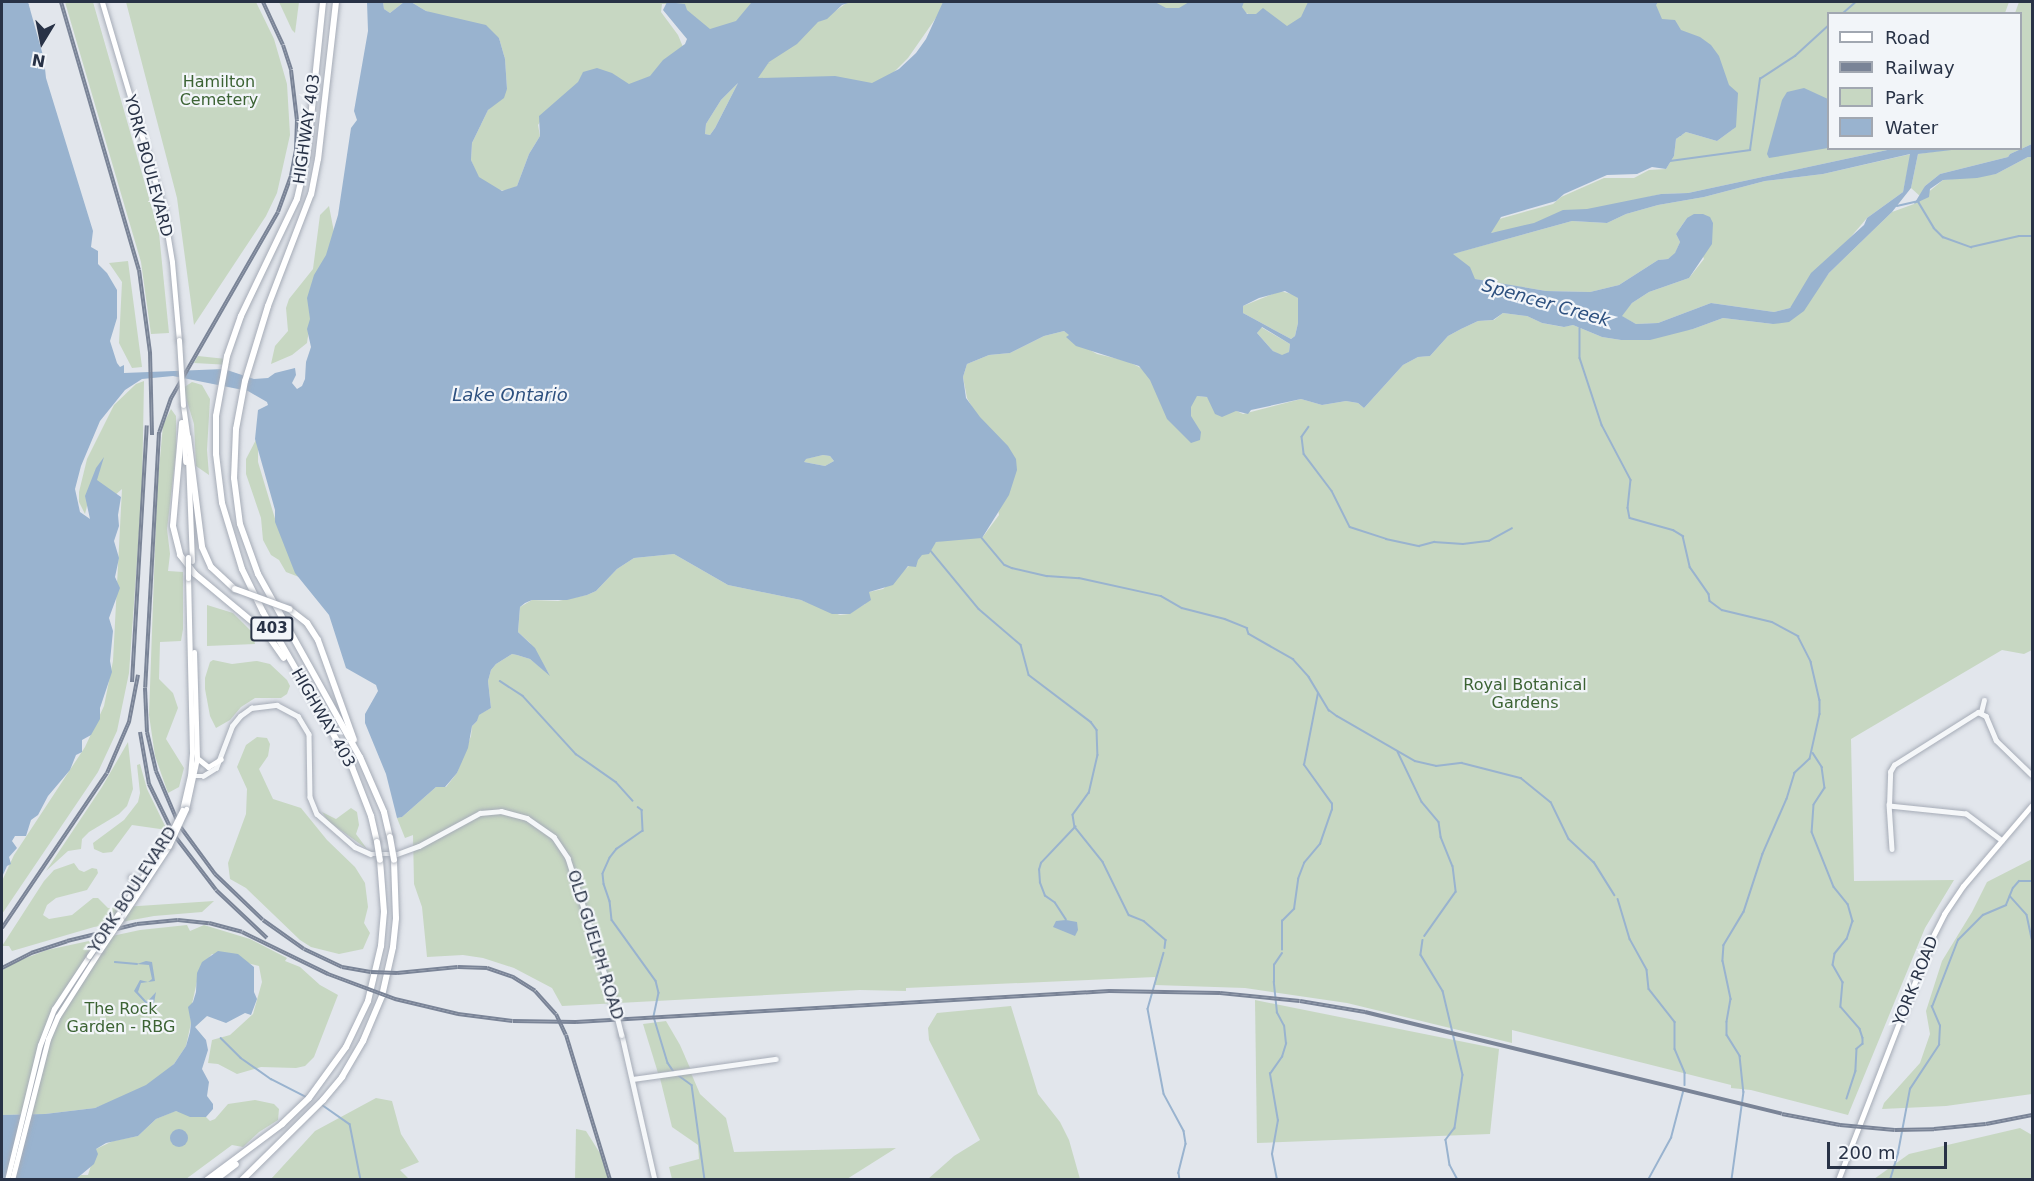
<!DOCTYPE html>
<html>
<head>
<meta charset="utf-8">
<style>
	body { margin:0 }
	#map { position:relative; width:2034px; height:1181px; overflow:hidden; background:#e2e6ec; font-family:"DejaVu Sans",sans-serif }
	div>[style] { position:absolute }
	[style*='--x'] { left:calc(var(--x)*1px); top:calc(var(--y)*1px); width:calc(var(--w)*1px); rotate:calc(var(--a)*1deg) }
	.green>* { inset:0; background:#c7d7c2 }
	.water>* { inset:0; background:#99b3cf }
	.round { border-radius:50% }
	.stream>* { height:1.5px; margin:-0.75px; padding:0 0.75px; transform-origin:0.75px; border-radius:0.75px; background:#99b3cf }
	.roads { filter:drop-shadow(0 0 2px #a6acb7) drop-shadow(0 0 2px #a6acb7) }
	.minor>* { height:4.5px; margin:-2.25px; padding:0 2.25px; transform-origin:2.25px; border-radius:2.25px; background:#f5f7f9 }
	.major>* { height:5px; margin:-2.5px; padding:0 2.5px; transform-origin:2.5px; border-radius:2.5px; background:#fff }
	.highway>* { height:6px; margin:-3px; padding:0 3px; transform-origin:3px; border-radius:3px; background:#fff }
	.rail>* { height:4px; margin-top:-2px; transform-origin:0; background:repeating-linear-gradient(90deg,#f2f5f9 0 4.5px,#7a8497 0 9px); box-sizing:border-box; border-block:2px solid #7a8497 }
	.bridges { filter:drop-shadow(0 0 2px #a6acb7) drop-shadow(0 0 2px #a6acb7) }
	.minor-bridge>* { height:4.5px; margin:-2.25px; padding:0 2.25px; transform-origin:2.25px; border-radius:2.25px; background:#f5f7f9 }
	.major-bridge>* { height:5px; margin:-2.5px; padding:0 2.5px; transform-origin:2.5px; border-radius:2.5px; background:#fff }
	.highway-bridge>* { height:6px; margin:-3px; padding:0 3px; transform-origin:3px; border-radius:3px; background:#fff }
	span { translate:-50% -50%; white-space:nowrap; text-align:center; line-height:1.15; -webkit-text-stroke:4.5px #f2f5f9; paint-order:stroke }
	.shield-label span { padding:2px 4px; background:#f2f5f9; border:2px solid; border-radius:4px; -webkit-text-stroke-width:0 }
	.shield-label { font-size:15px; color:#283246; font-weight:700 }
	.park-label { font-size:16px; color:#3c6334 }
	.street-label { font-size:16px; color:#283246 }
	.water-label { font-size:18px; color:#2d507f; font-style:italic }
	.frame { position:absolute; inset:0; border:3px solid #283246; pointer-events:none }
	.legend { position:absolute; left:1827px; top:12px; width:195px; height:138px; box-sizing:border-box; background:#f2f5f9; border:2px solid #a1a7b1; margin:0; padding:8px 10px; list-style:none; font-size:18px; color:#283246 }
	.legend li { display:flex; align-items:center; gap:12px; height:30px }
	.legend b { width:30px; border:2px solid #a1a7b1 }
	.north { position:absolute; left:12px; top:12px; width:60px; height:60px; -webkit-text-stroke:4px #f2f5f9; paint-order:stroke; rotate:190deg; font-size:16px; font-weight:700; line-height:24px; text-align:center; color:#283246 }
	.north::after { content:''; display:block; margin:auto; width:21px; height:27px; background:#283246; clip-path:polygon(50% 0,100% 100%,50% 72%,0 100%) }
	.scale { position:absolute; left:1827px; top:1142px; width:120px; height:27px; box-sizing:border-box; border:3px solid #283246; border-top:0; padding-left:8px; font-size:18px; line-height:21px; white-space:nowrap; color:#283246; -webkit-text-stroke:4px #f2f5f9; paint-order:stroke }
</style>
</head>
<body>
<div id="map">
	<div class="green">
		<div style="clip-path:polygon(65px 2px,93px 2px,159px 233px,169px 333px,151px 334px,141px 262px)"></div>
		<div style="clip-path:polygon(126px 2px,256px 2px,274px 39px,287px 84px,290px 135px,277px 193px,266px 216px,194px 325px,177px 198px)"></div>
		<div style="clip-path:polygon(279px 2px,299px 2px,295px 33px,292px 30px)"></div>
		<div style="clip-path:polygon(383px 2px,404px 2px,390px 13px,384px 9px)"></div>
		<div style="clip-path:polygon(411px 2px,766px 2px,762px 8px,734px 23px,707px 32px,673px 4px,662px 4px,661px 12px,678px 35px,683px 47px,649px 81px,545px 114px,538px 125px,540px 136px,529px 154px,517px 186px,508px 191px,498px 190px,478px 177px,471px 160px,472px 143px,488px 110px,507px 89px,505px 59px,499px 38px,426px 11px)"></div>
		<div style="clip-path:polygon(848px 2px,947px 2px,908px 58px,893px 73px,876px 83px,755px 82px,760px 62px,801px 30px,824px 19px)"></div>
		<div style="clip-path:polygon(1147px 2px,1194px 2px,1176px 11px,1162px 11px)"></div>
		<div style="clip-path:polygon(1242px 2px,1321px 2px,1297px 23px,1284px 29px,1239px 10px)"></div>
		<div style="clip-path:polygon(1657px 2px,2009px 2px,2005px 13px,1828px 14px,1828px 148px,1892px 149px,1688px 193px,1661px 194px,1503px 232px,1435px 237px,1553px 204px,1561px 197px,1604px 178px,1634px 178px,1649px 170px,1666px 169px,1674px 156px,1676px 139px,1686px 132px,1717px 141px,1733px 129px,1659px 22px,1652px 8px)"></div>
		<div style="clip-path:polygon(2019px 2px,2032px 2px,2032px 144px,2010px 154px,2008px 157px,1940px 174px,1925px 186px,1921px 197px,1911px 188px,1918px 154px,1960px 148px,2020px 148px,2020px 14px,2015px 13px)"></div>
		<div style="clip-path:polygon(738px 83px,715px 128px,710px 135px,705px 134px,706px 124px,721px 100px)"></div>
		<div style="clip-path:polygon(1911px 154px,1903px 192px,1867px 218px,1790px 308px,1774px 312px,1711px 303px,1658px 323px,1636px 324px,1621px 316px,1632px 303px,1649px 292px,1689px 278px,1704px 259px,1687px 218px,1676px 234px,1680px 242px,1675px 254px,1668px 259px,1658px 260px,1619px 285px,1590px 292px,1546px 291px,1474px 279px,1452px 254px,1572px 221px,1607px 223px,1626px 214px,1658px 205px,1704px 197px,1765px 181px,1823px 174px)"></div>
		<div style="clip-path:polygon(2028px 157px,2032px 157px,2032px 650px,2024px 654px,2002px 650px,1851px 739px,1854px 881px,1954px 880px,1925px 928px,1848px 1115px,1751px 1090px,1731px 1088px,1731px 1085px,1512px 1030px,1512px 1043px,1347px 1003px,1245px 988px,1155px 985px,1155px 977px,906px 988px,906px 991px,860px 990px,562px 1006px,552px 988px,514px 968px,483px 958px,463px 955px,427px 957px,422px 907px,414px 884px,413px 835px,405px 838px,397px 818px,402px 817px,436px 787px,446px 787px,457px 773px,471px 736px,472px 726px,477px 721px,478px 715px,491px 708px,488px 681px,491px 670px,496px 664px,512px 654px,517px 655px,530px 659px,549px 674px,530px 643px,518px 632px,520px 607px,532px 600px,558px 601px,587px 595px,596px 591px,617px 569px,634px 558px,674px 554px,728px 585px,801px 600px,840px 615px,849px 614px,865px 604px,869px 592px,883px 589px,936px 542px,973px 534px,982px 538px,999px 515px,986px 432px,967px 398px,963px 377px,967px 364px,989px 355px,1010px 353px,1044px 336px,1064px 331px,1070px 335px,1067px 337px,1097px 354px,1127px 361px,1197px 396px,1207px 397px,1243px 414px,1301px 399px,1322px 405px,1346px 401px,1358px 403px,1364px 408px,1403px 365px,1418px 357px,1430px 356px,1448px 336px,1461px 329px,1478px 321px,1494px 320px,1503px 313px,1527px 316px,1542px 323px,1563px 327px,1573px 325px,1602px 337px,1621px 340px,1693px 329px,1723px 318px,1773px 324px,1819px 287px,1829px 273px,1892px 212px,1914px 204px,1943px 180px,1996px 174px)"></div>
		<div style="clip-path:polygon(329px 206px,334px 232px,312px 309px,307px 343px,292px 355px,271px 364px,275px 346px,288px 331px,286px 308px,289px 299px,313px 269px,320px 215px)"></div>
		<div style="clip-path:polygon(128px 261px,142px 367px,132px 368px,119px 343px,122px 282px,109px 263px)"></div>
		<div style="clip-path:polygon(1280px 291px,1296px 295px,1298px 298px,1298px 323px,1295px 336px,1291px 339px,1243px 313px,1243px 306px)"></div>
		<div style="clip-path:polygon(1261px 327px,1290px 344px,1289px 352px,1282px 356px,1273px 351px,1257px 333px)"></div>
		<div style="clip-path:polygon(198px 356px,226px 359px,230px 365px,194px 363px)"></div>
		<div style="clip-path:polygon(144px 381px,142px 491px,129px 673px,117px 731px,98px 772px,2px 914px,2px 881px,14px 855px,85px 747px,104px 706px,113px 661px,122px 489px,114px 496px,91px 490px,85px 514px,79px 502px,79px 492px,87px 459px,114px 405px,136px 384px)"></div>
		<div style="clip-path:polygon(192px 382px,202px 385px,210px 399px,207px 450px,209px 475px,196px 466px,194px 424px,183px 388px)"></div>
		<div style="clip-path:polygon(171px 409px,176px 416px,176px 452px,167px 529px,170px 554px,168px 571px,183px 572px,183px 629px,181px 641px,160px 642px,159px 679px,173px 693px,178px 708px,166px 739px,184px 768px,179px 787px,168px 793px,155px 756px,149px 715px,157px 491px,163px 425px)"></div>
		<div style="clip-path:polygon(258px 436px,258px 462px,276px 522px,299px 577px,286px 572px,279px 560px,271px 555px,263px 540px,261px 518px,246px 474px,246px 459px)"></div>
		<div style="clip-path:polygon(823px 455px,830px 456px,834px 461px,825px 466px,804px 462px,805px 459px)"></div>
		<div style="clip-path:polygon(207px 605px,233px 613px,252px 632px,255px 644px,207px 646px)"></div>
		<div style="clip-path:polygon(213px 660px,232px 664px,257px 661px,270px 664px,287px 680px,290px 686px,287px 694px,281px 698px,255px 698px,241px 707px,230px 720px,216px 728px,210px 716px,205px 689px,205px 678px,210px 662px)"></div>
		<div style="clip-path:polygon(257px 737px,267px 738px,270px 744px,268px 756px,259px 769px,273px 799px,301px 808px,327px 840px,355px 867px,365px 883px,368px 907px,364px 923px,370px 933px,363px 949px,339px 954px,311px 947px,300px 940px,246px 888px,230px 879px,228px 863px,246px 814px,247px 789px,237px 767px,246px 745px)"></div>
		<div style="clip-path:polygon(128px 742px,133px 789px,127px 806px,119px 814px,89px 832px,82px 839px,81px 849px,68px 851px,46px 871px,102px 787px)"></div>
		<div style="clip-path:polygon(140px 764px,147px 789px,167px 830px,132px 825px,112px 852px,103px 853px,94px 849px,93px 843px,124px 820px,138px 802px,140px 793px,137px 765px)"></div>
		<div style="clip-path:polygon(351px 808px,357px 812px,359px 825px,356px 834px,367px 849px,328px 821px,322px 812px,336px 819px)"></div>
		<div style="clip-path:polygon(2032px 859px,2032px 1094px,1946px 1106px,1882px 1109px,1884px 1103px,1920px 1063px,1930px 1034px,1926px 1011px,1942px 961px,1972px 912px,1987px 882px)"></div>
		<div style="clip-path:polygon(74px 863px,79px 870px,84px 872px,92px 868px,97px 869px,98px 873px,87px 890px,56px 898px,47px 905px,43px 915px,49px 919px,72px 915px,93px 898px,98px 898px,108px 908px,214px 901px,202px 912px,154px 916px,94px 927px,12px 951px,9px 946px,2px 946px,44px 881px,54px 870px)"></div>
		<div style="clip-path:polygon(187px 925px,190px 931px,204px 925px,250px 939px,287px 958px,285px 961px,300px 967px,320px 985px,338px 995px,314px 1057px,305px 1066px,296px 1068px,261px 1067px,237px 1074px,218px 1064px,208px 1063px,212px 1040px,230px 1035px,253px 1014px,262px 982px,259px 966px,212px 954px,200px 968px,190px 1013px,191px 1023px,186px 1046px,174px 1064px,148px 1088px,95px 1108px,45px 1114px,2px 1115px,2px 971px,10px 964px,47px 950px,140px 930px)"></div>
		<div style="clip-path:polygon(1255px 1000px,1499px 1049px,1490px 1134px,1257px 1143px)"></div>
		<div style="clip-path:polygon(1011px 1006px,1038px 1094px,1060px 1122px,1069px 1140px,1080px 1179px,928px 1179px,954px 1156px,980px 1140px,929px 1040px,928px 1028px,937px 1013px)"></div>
		<div style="clip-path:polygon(666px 1021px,680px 1045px,690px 1068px,658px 1073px,643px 1024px)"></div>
		<div style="clip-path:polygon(691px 1073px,700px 1094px,726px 1118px,734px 1152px,896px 1148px,847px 1179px,672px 1179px,669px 1167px,699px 1159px,698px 1145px,672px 1127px,660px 1078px)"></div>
		<div style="clip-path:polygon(376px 1098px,392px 1101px,401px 1134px,419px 1162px,400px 1170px,409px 1179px,271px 1179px,315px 1131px)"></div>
		<div style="clip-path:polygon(255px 1100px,274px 1104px,279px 1109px,278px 1120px,259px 1132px,243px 1147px,232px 1145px,186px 1179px,73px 1180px,81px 1175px,88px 1175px,96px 1149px,113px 1141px,138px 1136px,156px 1119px,175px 1111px,204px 1115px,210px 1121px,215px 1119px,228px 1104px)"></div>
		<div style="clip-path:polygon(2020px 1128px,2032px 1135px,2032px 1179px,1874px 1179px,1909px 1154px)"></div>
		<div style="clip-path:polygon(576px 1129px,586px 1131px,603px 1158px,608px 1179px,575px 1179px)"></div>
	</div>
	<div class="water">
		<div style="clip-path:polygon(evenodd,2px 2px,28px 2px,44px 59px,46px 78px,93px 231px,91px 247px,98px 251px,98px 264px,107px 273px,117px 290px,117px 318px,110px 341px,117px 363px,120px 367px,124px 365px,124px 373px,224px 369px,254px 379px,268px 378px,275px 373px,295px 368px,296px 375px,292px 383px,297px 389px,302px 386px,305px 379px,306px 362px,311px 347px,307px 329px,310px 319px,307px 298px,314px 275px,326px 255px,338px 215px,351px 128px,357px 120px,354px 111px,368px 31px,367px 2px,383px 2px,384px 9px,390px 13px,404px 2px,411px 2px,426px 11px,486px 25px,499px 38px,505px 59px,507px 89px,504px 98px,488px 110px,472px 143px,471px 160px,479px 177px,502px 191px,517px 186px,529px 154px,540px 136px,539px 116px,578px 82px,583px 72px,597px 68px,612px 73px,629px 84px,650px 76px,663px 60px,685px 44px,687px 39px,663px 10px,667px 2px,685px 4px,687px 10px,710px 29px,736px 21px,751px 3px,851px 2px,842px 5px,827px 19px,818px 22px,797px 44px,769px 62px,758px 78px,835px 76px,872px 83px,899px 69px,916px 53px,926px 39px,943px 2px,1155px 2px,1166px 8px,1179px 8px,1189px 2px,1244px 2px,1242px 7px,1247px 14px,1256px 14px,1263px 8px,1287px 26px,1301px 17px,1308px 2px,1658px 2px,1656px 5px,1662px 19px,1675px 20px,1681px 30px,1700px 37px,1711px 45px,1719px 56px,1729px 85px,1738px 93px,1736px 127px,1717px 141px,1686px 132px,1676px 139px,1674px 156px,1666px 169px,1652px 167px,1637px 174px,1607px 175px,1564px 194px,1556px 201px,1501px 217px,1491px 233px,1534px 223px,1563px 210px,1587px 209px,1661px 194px,1688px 193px,1892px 149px,1960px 149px,1918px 154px,1911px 188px,1892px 212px,1829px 273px,1804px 311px,1789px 322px,1773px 324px,1723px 318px,1693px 329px,1650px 340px,1621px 340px,1602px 337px,1573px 325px,1564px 327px,1542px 323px,1527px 316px,1503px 313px,1493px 320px,1478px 321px,1461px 329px,1448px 336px,1430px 356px,1418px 357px,1403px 365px,1364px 408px,1358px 403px,1346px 401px,1322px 405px,1301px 399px,1251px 410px,1248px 414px,1236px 411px,1222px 417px,1215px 414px,1207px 397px,1197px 396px,1191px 407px,1191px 416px,1201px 432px,1200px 440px,1191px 443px,1167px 419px,1150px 380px,1139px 366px,1076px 346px,1066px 337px,1069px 335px,1064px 331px,1044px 336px,1010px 353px,989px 355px,967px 364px,963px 377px,966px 398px,980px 417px,1008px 446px,1016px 459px,1017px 470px,1009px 495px,982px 538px,936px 542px,929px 554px,922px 555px,918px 560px,916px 567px,908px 566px,893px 585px,869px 592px,871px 600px,850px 614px,832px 614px,801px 600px,728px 585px,674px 554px,634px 558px,617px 569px,596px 591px,587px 595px,567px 600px,532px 600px,525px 603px,520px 607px,518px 632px,535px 648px,550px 676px,530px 659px,517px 655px,512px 654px,496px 664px,491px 670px,488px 681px,491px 708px,479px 715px,477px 721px,472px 726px,468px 748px,457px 773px,445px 787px,436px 787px,402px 817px,397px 818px,386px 774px,365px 723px,365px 714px,378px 691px,376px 685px,346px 668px,329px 615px,295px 573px,275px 522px,275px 510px,255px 439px,258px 410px,268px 405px,267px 402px,248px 391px,173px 376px,142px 379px,125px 390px,100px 421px,81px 466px,75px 489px,80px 512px,90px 519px,85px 496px,96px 468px,104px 457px,97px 480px,121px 497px,118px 515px,119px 526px,114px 541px,119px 558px,115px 577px,120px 588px,109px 618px,113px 631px,110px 661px,112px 672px,100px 708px,100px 719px,91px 735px,82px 740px,82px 752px,76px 755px,70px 770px,48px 796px,38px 815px,31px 820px,26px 836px,15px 836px,12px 841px,17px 848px,9px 857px,11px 864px,7px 866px,2px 877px,2px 2px,738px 83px,715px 128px,710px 135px,705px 134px,706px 124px,721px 100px,738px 83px,2px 2px,1910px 154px,1903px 192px,1867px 218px,1864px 225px,1811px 273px,1790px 308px,1774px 312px,1711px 303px,1658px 323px,1636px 324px,1622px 316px,1632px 303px,1649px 292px,1689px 278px,1712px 244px,1713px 223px,1710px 217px,1703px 214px,1694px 214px,1687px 218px,1676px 234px,1680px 242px,1675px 253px,1668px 259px,1658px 260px,1619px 285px,1590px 292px,1546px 291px,1475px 279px,1470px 267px,1453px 254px,1572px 221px,1607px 223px,1626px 214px,1658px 205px,1704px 197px,1765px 181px,1823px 174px,1910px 154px,2px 2px,1285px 291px,1298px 298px,1298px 323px,1295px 336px,1291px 339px,1243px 313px,1243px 306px,1259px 298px,1285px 291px,2px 2px,1262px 327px,1290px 344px,1289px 352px,1282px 355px,1273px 351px,1257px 333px,1262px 327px,2px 2px,823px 455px,830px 456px,834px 461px,825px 466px,804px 462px,806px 459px,823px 455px)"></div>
		<div style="clip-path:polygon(1804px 88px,1828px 99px,1828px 148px,1769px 158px,1767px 154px,1782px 100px,1787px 92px)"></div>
		<div style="clip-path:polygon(2032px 144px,2032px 157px,2028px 157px,1996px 174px,1977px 178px,1943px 180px,1930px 189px,1929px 197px,1914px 204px,1925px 186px,1940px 174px,2008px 157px,2010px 154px)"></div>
		<div style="clip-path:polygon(1066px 920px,1077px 922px,1078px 930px,1075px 936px,1053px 927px,1056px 921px)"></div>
		<div style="clip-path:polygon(218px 951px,238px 954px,254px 967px,254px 992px,257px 999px,251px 1015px,245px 1013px,226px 1023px,207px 1016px,195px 1027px,206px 1040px,208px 1050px,202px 1069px,209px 1082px,207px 1096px,213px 1104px,213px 1109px,206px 1117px,190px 1117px,176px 1111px,156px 1119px,138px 1136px,106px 1143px,96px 1149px,98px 1154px,94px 1164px,76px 1179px,2px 1180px,2px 1115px,45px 1114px,95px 1108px,146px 1085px,174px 1064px,186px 1046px,190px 1032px,191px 1023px,188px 1007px,193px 1002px,196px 992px,197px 973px,202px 962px)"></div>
		<div style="clip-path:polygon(146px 961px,152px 962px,155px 981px,141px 983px,138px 992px,147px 1002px,156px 992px,154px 1003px,148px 1006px,134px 991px,140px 980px,148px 982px,152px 979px,149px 965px,137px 964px)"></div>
		<div class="round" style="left:170px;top:1129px;width:18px;height:18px"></div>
	</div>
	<div class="stream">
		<div style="--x:1842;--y:14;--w:18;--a:-41"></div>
		<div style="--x:1670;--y:161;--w:81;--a:-7.8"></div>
		<div style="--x:1750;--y:150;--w:72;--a:-82"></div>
		<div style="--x:1760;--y:79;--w:42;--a:-33.3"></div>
		<div style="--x:1795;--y:56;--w:45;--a:-42.3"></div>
		<div style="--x:1897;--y:206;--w:22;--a:-13"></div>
		<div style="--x:1918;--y:201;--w:31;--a:59"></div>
		<div style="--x:1934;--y:228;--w:13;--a:45"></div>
		<div style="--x:1943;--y:237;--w:30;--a:20"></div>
		<div style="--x:1971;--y:247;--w:49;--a:-12.9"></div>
		<div style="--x:2019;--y:236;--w:13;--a:0"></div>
		<div style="--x:1580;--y:328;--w:30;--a:90"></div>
		<div style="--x:1580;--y:358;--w:71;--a:71.8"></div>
		<div style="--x:1602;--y:425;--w:62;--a:62.2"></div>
		<div style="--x:1631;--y:480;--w:28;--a:96"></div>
		<div style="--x:1628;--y:508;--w:10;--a:79"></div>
		<div style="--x:1630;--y:518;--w:45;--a:15.6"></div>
		<div style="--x:1673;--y:530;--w:12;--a:31"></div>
		<div style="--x:1683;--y:536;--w:32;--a:77"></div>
		<div style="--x:1690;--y:567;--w:33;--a:55"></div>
		<div style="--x:1709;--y:594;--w:7;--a:82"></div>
		<div style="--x:1710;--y:601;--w:15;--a:37"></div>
		<div style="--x:1722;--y:610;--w:51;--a:13.5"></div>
		<div style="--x:1772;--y:622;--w:30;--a:28"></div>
		<div style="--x:1798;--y:636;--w:29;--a:63"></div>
		<div style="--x:1811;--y:662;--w:39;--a:77"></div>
		<div style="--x:1820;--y:700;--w:14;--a:90"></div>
		<div style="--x:1820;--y:714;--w:46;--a:102.5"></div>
		<div style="--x:1810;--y:759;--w:21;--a:137"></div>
		<div style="--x:1795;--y:773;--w:27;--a:107"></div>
		<div style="--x:1787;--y:799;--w:60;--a:113.6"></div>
		<div style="--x:1763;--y:854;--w:61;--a:108.1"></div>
		<div style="--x:1744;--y:912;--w:39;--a:121"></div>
		<div style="--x:1724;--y:945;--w:16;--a:94"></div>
		<div style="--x:1723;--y:961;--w:39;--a:78"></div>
		<div style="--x:1731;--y:999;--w:23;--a:100"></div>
		<div style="--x:1727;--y:1022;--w:13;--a:90"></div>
		<div style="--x:1727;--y:1035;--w:25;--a:58"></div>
		<div style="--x:1740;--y:1056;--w:36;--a:84"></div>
		<div style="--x:1744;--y:1092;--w:89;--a:97.8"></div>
		<div style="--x:1309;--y:427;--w:12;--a:125"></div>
		<div style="--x:1302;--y:437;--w:17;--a:83"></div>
		<div style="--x:1304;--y:454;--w:46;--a:52.9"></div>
		<div style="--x:1332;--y:491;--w:40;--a:63.4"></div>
		<div style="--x:1350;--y:527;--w:38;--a:18"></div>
		<div style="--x:1386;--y:539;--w:34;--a:12"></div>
		<div style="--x:1419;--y:546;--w:16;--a:-15"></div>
		<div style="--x:1434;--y:542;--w:29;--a:4"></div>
		<div style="--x:1463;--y:544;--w:26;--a:-7"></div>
		<div style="--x:1489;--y:541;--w:26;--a:-29"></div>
		<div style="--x:982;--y:538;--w:35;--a:50"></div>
		<div style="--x:1005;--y:565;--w:8;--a:23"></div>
		<div style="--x:1012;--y:568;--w:36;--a:13"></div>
		<div style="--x:1047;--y:576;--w:32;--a:4"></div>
		<div style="--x:1079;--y:578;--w:84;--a:12.4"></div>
		<div style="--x:1161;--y:596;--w:24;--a:30"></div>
		<div style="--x:1182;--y:608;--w:44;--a:14.3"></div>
		<div style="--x:1225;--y:619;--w:24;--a:22"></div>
		<div style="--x:1247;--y:628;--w:6;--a:72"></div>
		<div style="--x:1249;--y:634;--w:51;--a:29.6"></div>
		<div style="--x:1293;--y:659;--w:24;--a:48"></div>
		<div style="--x:1309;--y:677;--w:39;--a:59"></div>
		<div style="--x:1329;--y:710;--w:10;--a:37"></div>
		<div style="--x:1337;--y:716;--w:90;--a:30"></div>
		<div style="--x:1415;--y:761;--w:22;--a:13"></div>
		<div style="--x:1436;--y:766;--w:26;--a:-7"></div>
		<div style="--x:1462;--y:763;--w:61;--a:14.3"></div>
		<div style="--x:1521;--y:778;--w:38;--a:39"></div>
		<div style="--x:1551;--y:802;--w:41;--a:64.1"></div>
		<div style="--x:1569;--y:839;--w:34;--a:43"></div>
		<div style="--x:1594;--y:862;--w:39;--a:58"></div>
		<div style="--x:931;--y:551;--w:75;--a:50.4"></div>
		<div style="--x:979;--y:609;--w:55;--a:40.6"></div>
		<div style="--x:1021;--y:645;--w:31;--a:75"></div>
		<div style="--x:1029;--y:675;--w:78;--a:37.2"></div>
		<div style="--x:1091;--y:722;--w:10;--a:53"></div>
		<div style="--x:1097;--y:730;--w:25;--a:88"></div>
		<div style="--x:1098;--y:755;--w:39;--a:103"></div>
		<div style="--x:1089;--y:793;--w:27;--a:126"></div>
		<div style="--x:1073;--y:815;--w:12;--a:81"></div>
		<div style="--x:1075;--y:827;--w:45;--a:51.3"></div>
		<div style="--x:1103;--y:862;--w:59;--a:63.9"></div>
		<div style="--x:1129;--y:915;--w:16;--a:22"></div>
		<div style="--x:1144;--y:921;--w:29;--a:41"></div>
		<div style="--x:1166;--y:940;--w:8;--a:97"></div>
		<div style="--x:500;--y:681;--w:27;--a:33"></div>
		<div style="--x:523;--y:696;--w:79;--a:47.6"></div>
		<div style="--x:576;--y:754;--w:49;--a:35"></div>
		<div style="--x:616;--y:782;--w:25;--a:48"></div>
		<div style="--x:1398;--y:752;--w:55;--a:64.4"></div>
		<div style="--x:1422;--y:802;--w:26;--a:50"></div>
		<div style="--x:1439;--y:822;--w:15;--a:82"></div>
		<div style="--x:1441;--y:837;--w:31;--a:68"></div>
		<div style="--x:1453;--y:866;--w:26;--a:83"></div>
		<div style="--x:1456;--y:892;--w:54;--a:125.2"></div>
		<div style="--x:1813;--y:753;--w:17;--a:57"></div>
		<div style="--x:1822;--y:767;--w:21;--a:82"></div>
		<div style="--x:1825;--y:788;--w:20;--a:123"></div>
		<div style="--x:1814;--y:805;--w:27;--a:94"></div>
		<div style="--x:1812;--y:832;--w:59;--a:68.2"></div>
		<div style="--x:1834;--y:887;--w:22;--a:51"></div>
		<div style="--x:1848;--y:904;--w:18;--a:74"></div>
		<div style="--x:1853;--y:921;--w:19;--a:108"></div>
		<div style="--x:1847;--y:939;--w:19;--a:129"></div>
		<div style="--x:1835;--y:954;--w:11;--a:100"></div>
		<div style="--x:1833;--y:965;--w:20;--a:60"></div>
		<div style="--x:1843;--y:982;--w:25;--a:95"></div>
		<div style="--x:1841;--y:1007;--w:29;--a:49"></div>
		<div style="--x:1860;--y:1029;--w:9;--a:72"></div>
		<div style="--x:1863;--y:1038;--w:6;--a:90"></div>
		<div style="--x:1863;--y:1044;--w:8;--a:140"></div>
		<div style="--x:1857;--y:1049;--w:22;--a:93"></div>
		<div style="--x:1856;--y:1071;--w:29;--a:108"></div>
		<div style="--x:638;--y:807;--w:5;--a:37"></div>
		<div style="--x:642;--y:810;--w:21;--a:87"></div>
		<div style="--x:643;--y:831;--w:32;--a:145"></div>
		<div style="--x:617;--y:849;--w:11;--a:128"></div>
		<div style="--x:610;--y:858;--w:17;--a:114"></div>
		<div style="--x:603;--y:874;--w:10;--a:84"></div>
		<div style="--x:604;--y:884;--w:18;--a:71"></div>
		<div style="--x:610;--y:901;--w:19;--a:84"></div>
		<div style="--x:612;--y:920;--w:75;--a:54.2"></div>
		<div style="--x:656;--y:981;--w:12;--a:76"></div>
		<div style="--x:659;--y:993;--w:25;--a:102"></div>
		<div style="--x:654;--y:1017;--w:48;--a:73.1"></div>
		<div style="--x:668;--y:1063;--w:11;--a:56"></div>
		<div style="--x:2010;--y:896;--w:25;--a:48"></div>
		<div style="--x:2027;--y:915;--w:24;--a:78"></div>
		<div style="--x:1618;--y:899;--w:42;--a:73.3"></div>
		<div style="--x:1630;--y:939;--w:35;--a:61"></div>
		<div style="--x:1647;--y:970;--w:19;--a:84"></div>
		<div style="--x:1649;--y:989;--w:42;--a:51.8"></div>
		<div style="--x:1675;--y:1022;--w:27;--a:90"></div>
		<div style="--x:1675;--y:1049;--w:26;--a:67"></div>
		<div style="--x:1685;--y:1073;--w:12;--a:90"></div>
		<div style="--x:1066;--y:920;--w:20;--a:-123"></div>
		<div style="--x:1055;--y:903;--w:12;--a:-145"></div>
		<div style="--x:1045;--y:896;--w:14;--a:-111"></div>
		<div style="--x:1040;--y:883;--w:13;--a:-94"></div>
		<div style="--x:1039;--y:870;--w:7;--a:-74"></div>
		<div style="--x:1041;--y:863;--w:50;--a:-46.6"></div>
		<div style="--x:1423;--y:940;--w:15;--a:98"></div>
		<div style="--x:1421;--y:955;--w:42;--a:58.6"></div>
		<div style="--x:1443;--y:991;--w:86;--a:76.6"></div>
		<div style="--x:1463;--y:1075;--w:54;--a:98.6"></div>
		<div style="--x:1455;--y:1128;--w:15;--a:127"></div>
		<div style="--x:1446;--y:1140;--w:25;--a:81"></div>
		<div style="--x:1450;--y:1165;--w:17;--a:62"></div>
		<div style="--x:1282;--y:950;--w:29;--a:-90"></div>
		<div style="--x:1282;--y:921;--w:17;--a:-45"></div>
		<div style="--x:1294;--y:909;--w:30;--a:-82"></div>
		<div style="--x:1298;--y:879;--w:17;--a:-69"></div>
		<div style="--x:1304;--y:863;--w:25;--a:-50"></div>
		<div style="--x:1320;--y:844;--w:36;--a:-71"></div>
		<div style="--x:1332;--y:810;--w:6;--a:-90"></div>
		<div style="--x:1332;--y:804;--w:48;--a:-125.7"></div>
		<div style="--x:1304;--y:765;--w:73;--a:-79"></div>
		<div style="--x:1164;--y:953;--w:58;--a:105.9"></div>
		<div style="--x:1148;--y:1009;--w:86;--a:79.3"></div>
		<div style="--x:1164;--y:1094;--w:42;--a:61.6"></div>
		<div style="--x:1184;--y:1131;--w:13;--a:81"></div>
		<div style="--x:1186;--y:1144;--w:30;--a:104"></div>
		<div style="--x:1179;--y:1173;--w:7;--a:82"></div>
		<div style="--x:115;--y:962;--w:22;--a:5"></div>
		<div style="--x:221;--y:1038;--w:28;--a:45"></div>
		<div style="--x:241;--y:1058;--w:37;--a:35"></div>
		<div style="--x:271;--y:1079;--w:39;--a:27"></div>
		<div style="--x:678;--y:1075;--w:17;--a:36"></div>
		<div style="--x:692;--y:1085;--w:96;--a:82.2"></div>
		<div style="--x:321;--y:1104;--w:35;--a:35"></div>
		<div style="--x:350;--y:1124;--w:57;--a:78.9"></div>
		<div style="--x:1277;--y:1180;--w:26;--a:-101"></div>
		<div style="--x:1272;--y:1154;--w:34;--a:-80"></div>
		<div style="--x:1278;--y:1121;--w:48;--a:-99.7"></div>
		<div style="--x:1270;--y:1074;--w:21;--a:-55"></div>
		<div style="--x:1282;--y:1057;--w:14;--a:-73"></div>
		<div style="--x:1286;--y:1044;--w:18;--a:-96"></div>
		<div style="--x:1284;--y:1026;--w:15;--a:-118"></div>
		<div style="--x:1277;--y:1013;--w:31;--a:-96"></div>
		<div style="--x:1274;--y:982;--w:17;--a:-90"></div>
		<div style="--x:1274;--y:965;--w:14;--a:-56"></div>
		<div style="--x:1648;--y:1180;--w:48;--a:-61.3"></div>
		<div style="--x:1671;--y:1138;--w:48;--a:-75.4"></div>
		<div style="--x:1890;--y:1180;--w:28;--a:-73"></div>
		<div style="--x:1898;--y:1153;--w:65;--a:-79.4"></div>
		<div style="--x:1910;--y:1089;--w:53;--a:-56.6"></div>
		<div style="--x:1939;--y:1045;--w:19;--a:-87"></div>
		<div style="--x:1940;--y:1026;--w:21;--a:-113"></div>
		<div style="--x:1932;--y:1007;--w:72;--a:-68.8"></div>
		<div style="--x:1958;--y:940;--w:35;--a:-45"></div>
		<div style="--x:1983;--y:915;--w:25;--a:-23"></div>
		<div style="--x:2006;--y:905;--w:18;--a:-68"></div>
		<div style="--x:2013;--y:888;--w:9;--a:-49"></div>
		<div style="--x:2019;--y:881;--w:13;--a:0"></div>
	</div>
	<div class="roads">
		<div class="minor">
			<div style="--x:1981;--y:712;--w:12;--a:-76"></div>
			<div style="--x:190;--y:776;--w:13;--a:0"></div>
			<div style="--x:203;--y:776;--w:15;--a:-32"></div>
			<div style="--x:216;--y:768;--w:45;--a:-69.1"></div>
			<div style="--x:232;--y:726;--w:13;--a:-51"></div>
			<div style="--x:240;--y:716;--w:14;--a:-36"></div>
			<div style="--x:251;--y:708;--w:26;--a:-7"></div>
			<div style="--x:277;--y:705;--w:24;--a:28"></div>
			<div style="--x:298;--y:716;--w:21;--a:59"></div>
			<div style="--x:309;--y:734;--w:63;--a:89.1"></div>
			<div style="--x:310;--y:797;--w:18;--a:68"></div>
			<div style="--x:317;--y:814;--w:50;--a:41"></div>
			<div style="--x:355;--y:847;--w:17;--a:24"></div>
			<div style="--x:371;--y:854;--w:26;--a:0"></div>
			<div style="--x:397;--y:854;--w:23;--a:-20"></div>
			<div style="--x:419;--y:846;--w:69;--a:-28.4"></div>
			<div style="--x:480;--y:813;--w:21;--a:-5"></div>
			<div style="--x:501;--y:811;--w:27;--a:15"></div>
			<div style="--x:527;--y:818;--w:33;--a:35"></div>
			<div style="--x:554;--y:837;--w:25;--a:56"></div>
			<div style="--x:568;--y:858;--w:149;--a:72.4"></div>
			<div style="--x:1889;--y:804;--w:45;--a:86.2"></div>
			<div style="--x:2002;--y:841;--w:45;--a:-143.1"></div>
			<div style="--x:1966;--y:814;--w:77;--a:-174.1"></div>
			<div style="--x:1889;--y:806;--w:34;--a:-88"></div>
			<div style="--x:1890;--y:772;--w:8;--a:-60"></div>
			<div style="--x:1894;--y:765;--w:99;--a:-32.2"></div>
			<div style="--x:1978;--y:712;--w:9;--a:27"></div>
			<div style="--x:1986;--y:716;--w:26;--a:67"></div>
			<div style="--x:1996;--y:740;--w:50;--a:44.2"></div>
			<div style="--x:131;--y:877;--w:13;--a:39"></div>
			<div style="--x:622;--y:1035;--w:149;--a:77.2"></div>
			<div style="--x:633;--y:1079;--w:144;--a:-8"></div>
		</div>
		<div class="major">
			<div style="--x:102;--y:2;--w:215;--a:73.5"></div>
			<div style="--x:163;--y:208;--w:55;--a:80.5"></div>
			<div style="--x:172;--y:262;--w:78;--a:84.9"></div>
			<div style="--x:183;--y:405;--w:35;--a:82"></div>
			<div style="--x:183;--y:430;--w:32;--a:86"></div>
			<div style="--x:188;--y:458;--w:103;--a:87.8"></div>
			<div style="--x:197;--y:758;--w:14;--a:39"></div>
			<div style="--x:208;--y:767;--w:15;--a:-32"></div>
			<div style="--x:186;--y:809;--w:52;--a:-77.8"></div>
			<div style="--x:197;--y:758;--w:106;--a:-91.6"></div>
			<div style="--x:182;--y:810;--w:35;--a:-77"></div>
			<div style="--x:190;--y:776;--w:24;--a:-85"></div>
			<div style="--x:192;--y:752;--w:174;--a:-91.3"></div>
			<div style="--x:118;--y:914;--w:87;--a:-56.3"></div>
			<div style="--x:121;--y:919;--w:87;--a:-56.7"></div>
			<div style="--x:7;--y:1180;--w:139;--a:-76.3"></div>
			<div style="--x:40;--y:1045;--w:39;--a:-69"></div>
			<div style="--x:54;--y:1009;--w:64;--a:-56.6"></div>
			<div style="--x:12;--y:1180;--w:146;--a:-75.7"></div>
			<div style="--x:48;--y:1039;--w:25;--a:-67"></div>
			<div style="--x:58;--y:1016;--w:78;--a:-57.5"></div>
			<div style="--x:1838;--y:1180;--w:260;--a:-68.8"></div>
			<div style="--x:1932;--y:938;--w:27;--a:-63"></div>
			<div style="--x:1944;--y:914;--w:34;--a:-56"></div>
			<div style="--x:1963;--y:886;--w:106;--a:-49.6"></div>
		</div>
		<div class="highway">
			<div style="--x:323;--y:2;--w:155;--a:95.9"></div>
			<div style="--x:307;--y:156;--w:44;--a:103.1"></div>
			<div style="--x:297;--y:199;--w:130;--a:115.6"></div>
			<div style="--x:241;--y:316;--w:42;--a:109.3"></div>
			<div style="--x:227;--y:356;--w:61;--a:100.4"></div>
			<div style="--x:216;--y:416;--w:38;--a:90"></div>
			<div style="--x:216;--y:454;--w:49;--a:83"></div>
			<div style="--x:222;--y:503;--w:69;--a:73.1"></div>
			<div style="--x:242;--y:569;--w:48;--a:64"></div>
			<div style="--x:263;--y:612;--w:179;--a:60.1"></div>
			<div style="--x:352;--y:767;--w:53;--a:68.8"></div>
			<div style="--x:371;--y:816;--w:27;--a:77"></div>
			<div style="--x:336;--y:2;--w:158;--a:96.5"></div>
			<div style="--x:318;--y:159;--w:36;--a:101"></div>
			<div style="--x:311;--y:194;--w:120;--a:111"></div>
			<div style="--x:268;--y:306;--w:78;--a:107"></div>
			<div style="--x:245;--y:381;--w:49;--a:100.6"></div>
			<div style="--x:236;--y:429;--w:49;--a:92.3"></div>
			<div style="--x:234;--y:478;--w:46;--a:82.6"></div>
			<div style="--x:240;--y:524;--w:53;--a:70.2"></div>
			<div style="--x:258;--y:574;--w:210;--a:60.9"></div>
			<div style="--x:360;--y:757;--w:60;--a:66.4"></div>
			<div style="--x:384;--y:812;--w:26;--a:77"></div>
			<div style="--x:182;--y:423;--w:103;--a:95"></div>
			<div style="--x:173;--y:526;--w:30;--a:76"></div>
			<div style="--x:180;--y:555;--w:24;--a:52"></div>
			<div style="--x:195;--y:574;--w:94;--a:39.8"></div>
			<div style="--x:267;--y:634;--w:29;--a:55"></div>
			<div style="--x:188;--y:437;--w:111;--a:82.7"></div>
			<div style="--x:202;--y:547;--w:22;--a:66"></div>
			<div style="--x:211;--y:567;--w:33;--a:43"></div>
			<div style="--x:289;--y:609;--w:23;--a:38"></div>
			<div style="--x:307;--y:623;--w:20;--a:57"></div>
			<div style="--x:318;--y:640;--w:106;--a:70.2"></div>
			<div style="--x:207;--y:1180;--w:94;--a:-36.7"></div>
			<div style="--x:282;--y:1124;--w:37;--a:-44"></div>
			<div style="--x:309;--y:1098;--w:63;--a:-54"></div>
			<div style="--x:346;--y:1047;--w:51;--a:-64.4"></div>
			<div style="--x:368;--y:1001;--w:57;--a:-76.7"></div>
			<div style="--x:381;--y:946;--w:34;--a:-85"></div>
			<div style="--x:384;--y:912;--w:52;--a:-94.4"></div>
			<div style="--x:215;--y:1180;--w:26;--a:-37"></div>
			<div style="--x:242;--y:1180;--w:114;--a:-44.6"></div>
			<div style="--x:323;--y:1100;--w:30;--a:-50"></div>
			<div style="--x:342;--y:1077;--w:42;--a:-59.7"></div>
			<div style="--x:363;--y:1041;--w:49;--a:-67.1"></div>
			<div style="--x:382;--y:996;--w:50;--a:-77.3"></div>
			<div style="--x:393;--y:947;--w:29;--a:-84"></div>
			<div style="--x:396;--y:918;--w:58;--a:-92"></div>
		</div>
	</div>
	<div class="rail">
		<div style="--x:61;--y:2;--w:279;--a:73.8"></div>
		<div style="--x:139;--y:270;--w:83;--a:82.4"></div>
		<div style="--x:150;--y:352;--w:83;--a:88.6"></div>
		<div style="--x:263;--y:2;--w:47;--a:65.1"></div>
		<div style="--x:283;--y:45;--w:26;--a:72"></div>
		<div style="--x:291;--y:70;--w:50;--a:83.2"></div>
		<div style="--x:297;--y:120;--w:30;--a:92"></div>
		<div style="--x:296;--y:150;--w:26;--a:101"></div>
		<div style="--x:291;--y:176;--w:38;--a:110"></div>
		<div style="--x:278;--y:212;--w:215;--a:119.9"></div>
		<div style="--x:171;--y:398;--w:36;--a:109"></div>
		<div style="--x:159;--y:432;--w:256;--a:93.1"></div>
		<div style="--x:145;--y:688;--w:44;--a:87.4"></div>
		<div style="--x:147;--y:732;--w:40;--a:77"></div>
		<div style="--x:156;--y:771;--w:59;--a:66.9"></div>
		<div style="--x:179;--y:825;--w:61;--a:53.7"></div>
		<div style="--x:215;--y:874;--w:66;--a:43.8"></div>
		<div style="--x:263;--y:920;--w:50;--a:35.3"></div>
		<div style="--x:304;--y:949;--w:42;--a:25.3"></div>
		<div style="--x:342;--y:967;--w:29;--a:10"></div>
		<div style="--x:371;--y:972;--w:26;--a:2"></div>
		<div style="--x:397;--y:973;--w:61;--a:-5.6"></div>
		<div style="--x:458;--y:967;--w:29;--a:2"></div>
		<div style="--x:487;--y:968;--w:28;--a:19"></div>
		<div style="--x:513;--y:977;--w:26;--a:32"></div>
		<div style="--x:535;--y:991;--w:31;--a:48"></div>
		<div style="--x:556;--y:1014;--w:23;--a:65"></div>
		<div style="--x:566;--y:1035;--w:152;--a:73.1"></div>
		<div style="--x:132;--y:682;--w:257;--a:-86.7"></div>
		<div style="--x:140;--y:732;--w:53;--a:80.2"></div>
		<div style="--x:149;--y:784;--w:57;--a:63.9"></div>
		<div style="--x:174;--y:835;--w:69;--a:52.6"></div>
		<div style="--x:216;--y:890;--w:70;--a:43.3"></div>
		<div style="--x:2;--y:928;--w:187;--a:-55.9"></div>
		<div style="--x:107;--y:773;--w:56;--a:-66.7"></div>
		<div style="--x:129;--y:722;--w:48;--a:-79.2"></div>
		<div style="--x:2;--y:968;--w:33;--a:-27"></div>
		<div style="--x:31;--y:953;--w:38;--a:-18"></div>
		<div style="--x:67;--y:941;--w:72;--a:-13.7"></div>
		<div style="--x:137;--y:924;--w:41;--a:-5.6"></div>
		<div style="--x:178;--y:920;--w:31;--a:6"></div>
		<div style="--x:209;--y:923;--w:34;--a:15"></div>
		<div style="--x:242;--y:932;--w:96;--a:26"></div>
		<div style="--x:328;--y:974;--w:72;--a:20.5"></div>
		<div style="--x:395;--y:999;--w:65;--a:13.4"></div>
		<div style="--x:458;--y:1014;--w:55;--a:7.3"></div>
		<div style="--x:513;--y:1021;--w:63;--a:0.9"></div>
		<div style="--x:576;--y:1022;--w:534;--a:-3.33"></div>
		<div style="--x:1109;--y:991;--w:111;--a:1"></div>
		<div style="--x:1220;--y:993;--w:80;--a:5.7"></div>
		<div style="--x:1300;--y:1001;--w:66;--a:9.6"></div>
		<div style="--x:1365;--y:1012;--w:429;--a:13.7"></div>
		<div style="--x:1782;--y:1114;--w:59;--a:10.7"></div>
		<div style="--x:1840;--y:1125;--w:55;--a:5.2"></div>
		<div style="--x:1895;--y:1130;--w:39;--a:-1"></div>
		<div style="--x:1934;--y:1129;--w:52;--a:-5.5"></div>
		<div style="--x:1986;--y:1124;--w:47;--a:-11.1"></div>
	</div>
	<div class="bridges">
		<div class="minor-bridge">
			<div style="--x:613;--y:1000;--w:36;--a:76"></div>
		</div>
		<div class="major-bridge">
			<div style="--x:179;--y:340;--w:65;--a:86.5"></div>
			<div style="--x:188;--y:557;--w:21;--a:90"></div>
			<div style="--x:166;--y:842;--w:36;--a:-63"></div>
			<div style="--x:169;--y:846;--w:41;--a:-65.3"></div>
			<div style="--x:100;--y:950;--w:37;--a:-56"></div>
			<div style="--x:89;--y:956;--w:51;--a:-55.4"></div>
		</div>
		<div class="highway-bridge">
			<div style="--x:235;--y:589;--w:58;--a:20.3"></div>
			<div style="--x:390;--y:837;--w:23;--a:80"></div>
			<div style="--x:377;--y:842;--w:18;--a:81"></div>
		</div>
	</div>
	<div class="shield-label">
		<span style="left:272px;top:629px">403</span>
	</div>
	<div class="park-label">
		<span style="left:219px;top:91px">Hamilton<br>Cemetery</span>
		<span style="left:1525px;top:694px">Royal Botanical<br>Gardens</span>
		<span style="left:121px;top:1018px">The Rock<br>Garden - RBG</span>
	</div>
	<div class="street-label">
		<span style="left:307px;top:129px;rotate:-82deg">HIGHWAY 403</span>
		<span style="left:148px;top:166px;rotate:75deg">YORK BOULEVARD</span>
		<span style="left:323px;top:718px;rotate:60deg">HIGHWAY 403</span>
		<span style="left:133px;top:890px;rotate:-57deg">YORK BOULEVARD</span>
		<span style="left:595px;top:945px;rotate:73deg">OLD GUELPH ROAD</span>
		<span style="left:1916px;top:981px;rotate:-68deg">YORK ROAD</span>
	</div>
	<div class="water-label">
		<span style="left:1546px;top:303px;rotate:16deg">Spencer Creek</span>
		<span style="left:510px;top:395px">Lake Ontario</span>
	</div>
	<div class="frame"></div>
	<ul class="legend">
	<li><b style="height:8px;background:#fff"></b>Road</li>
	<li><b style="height:8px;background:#7a8497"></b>Railway</li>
	<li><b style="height:16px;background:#c7d7c2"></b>Park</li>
	<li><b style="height:16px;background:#99b3cf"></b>Water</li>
	</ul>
	<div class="north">N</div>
	<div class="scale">200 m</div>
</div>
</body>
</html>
